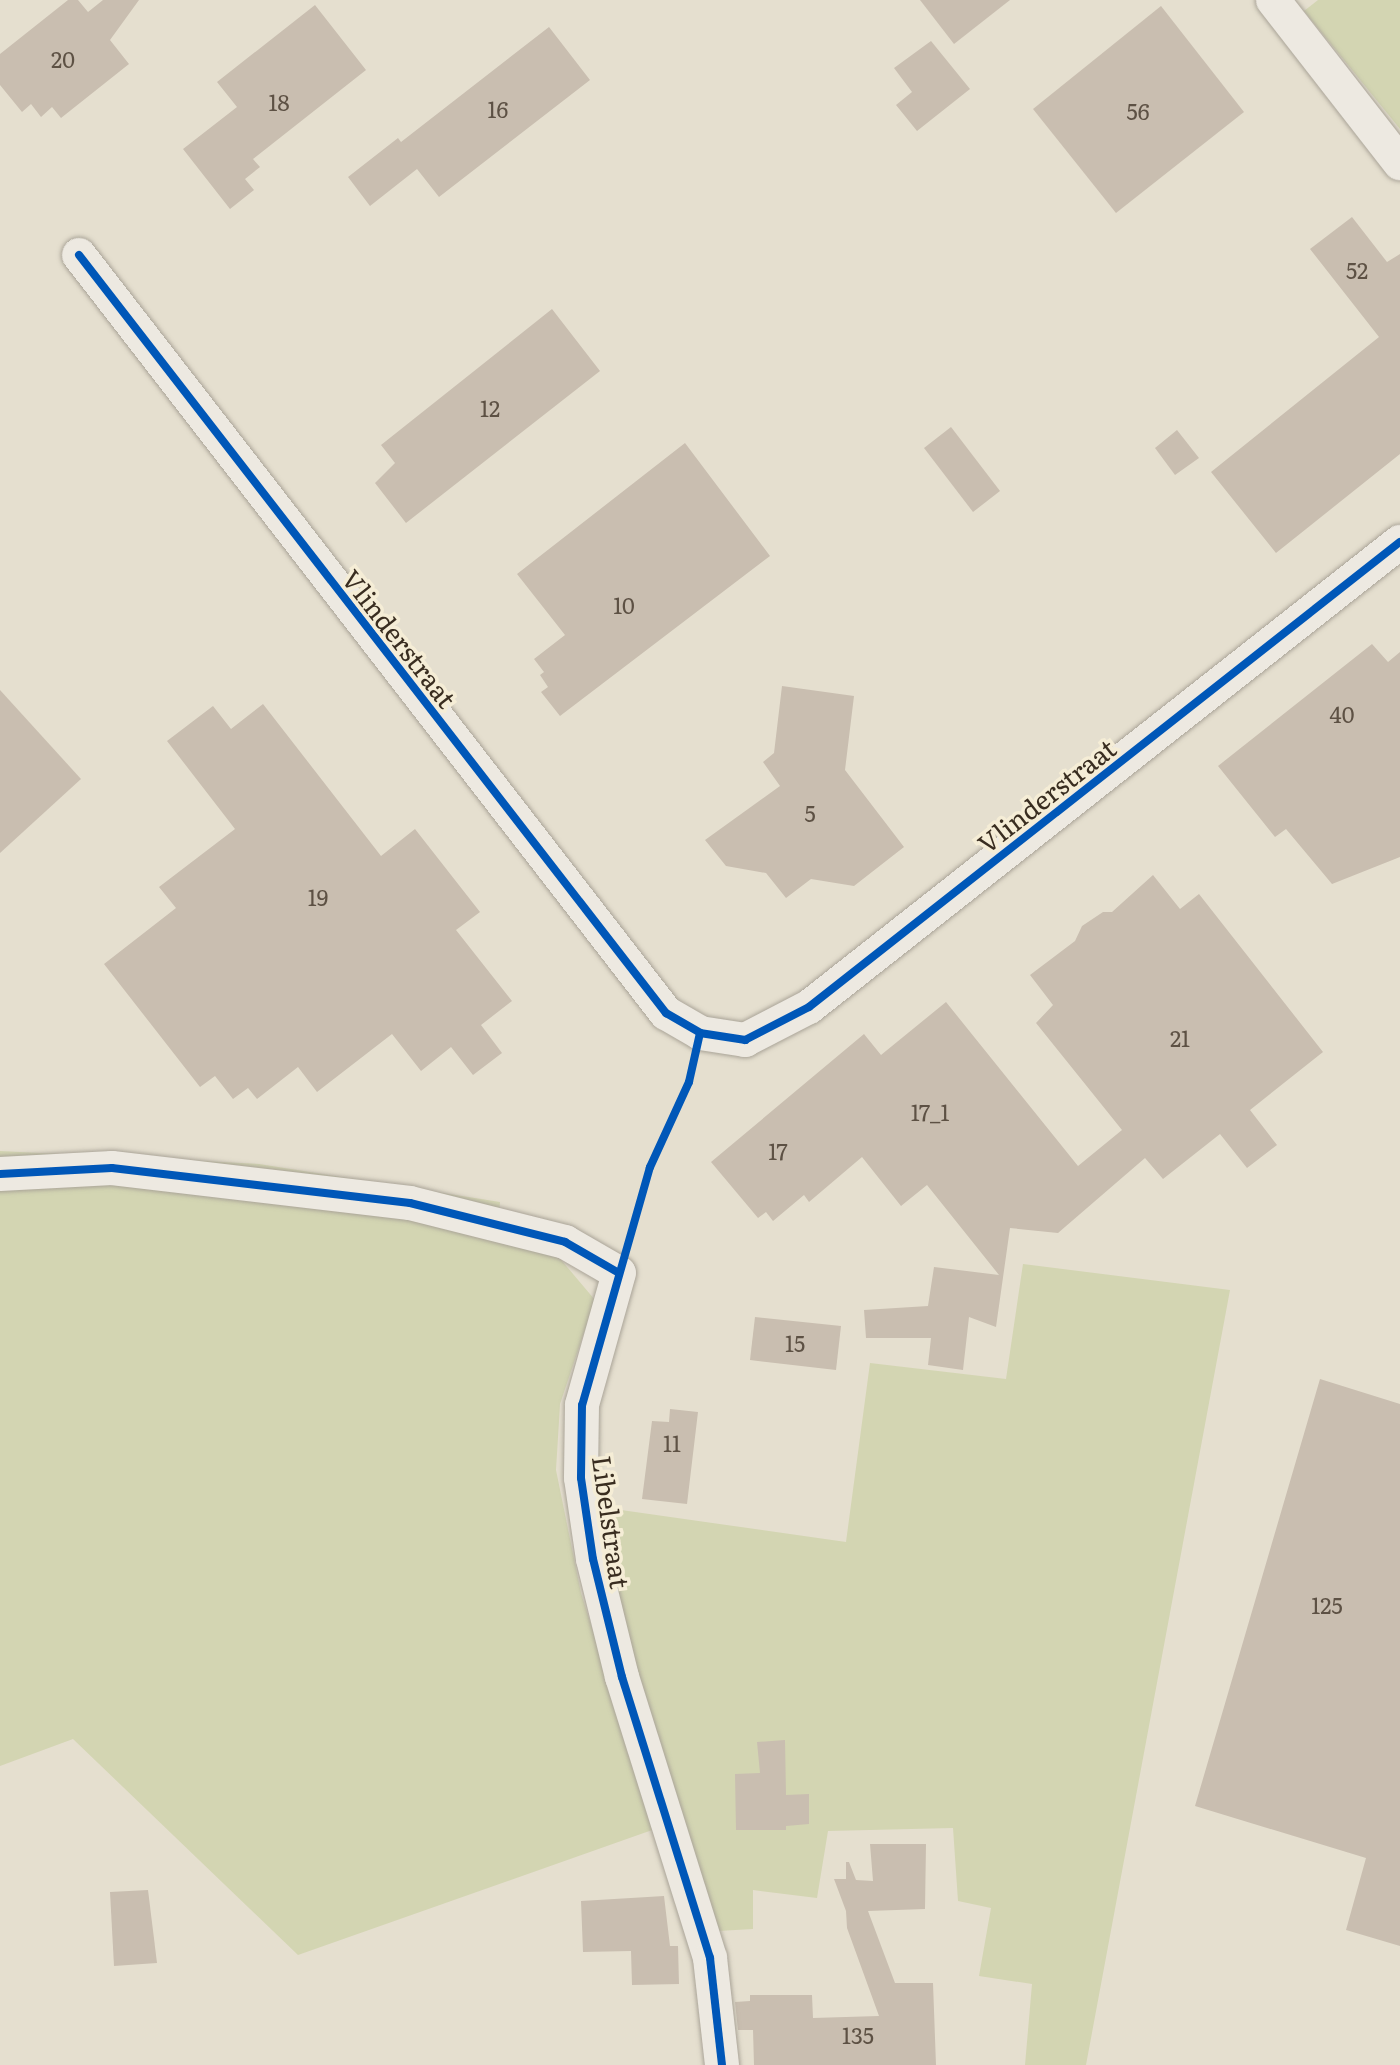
<!DOCTYPE html>
<html>
<head>
<meta charset="utf-8">
<style>
	body { margin:0 }
	#map { position:relative; width:1400px; height:2065px; overflow:hidden; background:#e5dfcf; font-family:Literata,serif }
	div>[style] { position:absolute }
	[style*='--x'] { left:calc(var(--x)*1px); top:calc(var(--y)*1px); width:calc(var(--w)*1px); rotate:calc(var(--a)*1deg) }
	.green>* { inset:0; background:#d3d5b2 }
	.building>* { inset:0; background:#c9beb0 }
	.roads { filter:drop-shadow(0 0 2px #aaa498) drop-shadow(0 0 2px #aaa498) }
	.minor>* { height:34px; margin:-17px; padding:0 17px; transform-origin:17px; border-radius:17px; background:#ede9e1 }
	.cycleway>* { height:8px; margin:-4px; padding:0 4px; transform-origin:4px; border-radius:4px; background:#0057b8 }
	span { translate:-50% -50%; white-space:nowrap; text-align:center; line-height:1.15; -webkit-text-stroke:7px #f5edd6; paint-order:stroke }
	.number-label { font-size:22px; color:#5d5144 }
	.number-label span { -webkit-text-stroke-width:0 }
	.street-label { font-size:26px; color:#392d20 }
</style>
</head>
<body>
<div id="map">
	<div class="green">
		<div style="clip-path:polygon(1318px 0,1400px 0,1400px 129px,1304px 11px)"></div>
		<div style="clip-path:polygon(0 1151px,259px 1164px,500px 1202px,497px 1239px,557px 1255px,595px 1300px,560px 1404px,556px 1470px,581px 1593px,655px 1829px,298px 1955px,73px 1739px,0 1766px)"></div>
		<div style="clip-path:polygon(1023px 1264px,1230px 1290px,1086px 2065px,1025px 2065px,1032px 1984px,979px 1976px,991px 1908px,958px 1901px,953px 1828px,828px 1831px,817px 1898px,753px 1890px,753px 1929px,718px 1931px,654px 1746px,609px 1570px,600px 1507px,846px 1542px,870px 1363px,1006px 1379px)"></div>
	</div>
	<div class="building">
		<div style="clip-path:polygon(68px 0,78px 0,88px 12px,103px 0,139px 0,110px 40px,129px 64px,61px 118px,52px 107px,41px 117px,31px 104px,22px 112px,0 85px,0 54px)"></div>
		<div style="clip-path:polygon(920px 0,1010px 0,954px 44px)"></div>
		<div style="clip-path:polygon(315px 5px,366px 70px,253px 159px,260px 167px,245px 179px,254px 190px,230px 209px,183px 149px,237px 107px,217px 82px)"></div>
		<div style="clip-path:polygon(1161px 6px,1244px 112px,1116px 213px,1033px 109px)"></div>
		<div style="clip-path:polygon(549px 27px,590px 80px,439px 197px,417px 169px,370px 206px,348px 177px,398px 138px,401px 142px)"></div>
		<div style="clip-path:polygon(931px 41px,970px 89px,917px 131px,896px 105px,912px 92px,894px 68px)"></div>
		<div style="clip-path:polygon(1352px 217px,1387px 262px,1400px 254px,1400px 454px,1276px 553px,1211px 472px,1379px 337px,1310px 249px)"></div>
		<div style="clip-path:polygon(552px 309px,600px 371px,406px 523px,375px 483px,395px 463px,381px 445px)"></div>
		<div style="clip-path:polygon(951px 427px,1000px 491px,973px 512px,924px 448px)"></div>
		<div style="clip-path:polygon(1177px 430px,1199px 458px,1175px 475px,1155px 448px)"></div>
		<div style="clip-path:polygon(685px 443px,770px 556px,560px 716px,541px 692px,548px 687px,540px 675px,544px 672px,534px 659px,565px 635px,517px 574px)"></div>
		<div style="clip-path:polygon(1372px 644px,1388px 662px,1400px 652px,1400px 857px,1332px 884px,1286px 829px,1275px 837px,1218px 766px)"></div>
		<div style="clip-path:polygon(782px 686px,854px 696px,845px 770px,904px 847px,854px 886px,811px 879px,786px 898px,766px 873px,726px 866px,705px 840px,780px 786px,763px 762px,774px 753px)"></div>
		<div style="clip-path:polygon(0 690px,81px 779px,0 853px)"></div>
		<div style="clip-path:polygon(263px 704px,381px 856px,415px 829px,480px 912px,456px 930px,512px 1001px,481px 1025px,502px 1053px,473px 1075px,451px 1047px,421px 1071px,392px 1034px,317px 1092px,298px 1067px,257px 1099px,248px 1088px,233px 1099px,215px 1076px,200px 1087px,104px 964px,176px 908px,159px 887px,235px 829px,167px 741px,213px 706px,231px 729px)"></div>
		<div style="clip-path:polygon(1153px 875px,1180px 909px,1199px 894px,1323px 1052px,1250px 1110px,1277px 1145px,1247px 1168px,1220px 1134px,1163px 1179px,1145px 1158px,1058px 1233px,1010px 1228px,996px 1327px,969px 1317px,963px 1370px,928px 1365px,931px 1338px,866px 1338px,864px 1310px,928px 1306px,934px 1267px,999px 1275px,927px 1185px,901px 1206px,862px 1157px,809px 1202px,804px 1195px,773px 1221px,766px 1212px,758px 1218px,711px 1162px,864px 1034px,881px 1055px,946px 1002px,1078px 1166px,1122px 1130px,1036px 1023px,1053px 1005px,1030px 975px,1075px 941px,1082px 926px,1103px 912px,1112px 912px)"></div>
		<div style="clip-path:polygon(755px 1317px,841px 1326px,836px 1370px,750px 1360px)"></div>
		<div style="clip-path:polygon(1320px 1379px,1400px 1404px,1400px 1946px,1346px 1930px,1366px 1858px,1195px 1806px)"></div>
		<div style="clip-path:polygon(670px 1409px,698px 1412px,687px 1504px,642px 1499px,652px 1421px,669px 1422px)"></div>
		<div style="clip-path:polygon(785px 1740px,786px 1795px,809px 1794px,809px 1824px,786px 1826px,786px 1830px,736px 1830px,735px 1774px,760px 1773px,757px 1742px)"></div>
		<div style="clip-path:polygon(870px 1844px,926px 1844px,925px 1909px,868px 1911px,895px 1983px,933px 1983px,936px 2065px,754px 2065px,753px 2030px,738px 2030px,735px 2002px,750px 2001px,750px 1995px,812px 1995px,813px 2018px,879px 2016px,847px 1928px,846px 1911px,834px 1879px,846px 1879px,846px 1862px,849px 1862px,856px 1880px,873px 1881px)"></div>
		<div style="clip-path:polygon(148px 1890px,157px 1963px,114px 1966px,110px 1892px)"></div>
		<div style="clip-path:polygon(664px 1896px,670px 1946px,678px 1946px,679px 1984px,632px 1985px,631px 1951px,583px 1952px,581px 1901px)"></div>
	</div>
	<div class="roads">
		<div class="minor">
			<div style="--x:1273;--y:0;--w:207;--a:52.1"></div>
			<div style="--x:79;--y:255;--w:959;--a:52.25"></div>
			<div style="--x:666;--y:1013;--w:39;--a:30"></div>
			<div style="--x:700;--y:1033;--w:46;--a:8.8"></div>
			<div style="--x:745;--y:1040;--w:72;--a:-27.3"></div>
			<div style="--x:809;--y:1007;--w:752;--a:-38.2"></div>
			<div style="--x:0;--y:1174;--w:112;--a:-3.1"></div>
			<div style="--x:112;--y:1168;--w:300;--a:6.7"></div>
			<div style="--x:410;--y:1203;--w:160;--a:14.1"></div>
			<div style="--x:565;--y:1242;--w:62;--a:29.9"></div>
			<div style="--x:619;--y:1273;--w:137;--a:105.7"></div>
			<div style="--x:582;--y:1405;--w:73;--a:90.8"></div>
			<div style="--x:581;--y:1478;--w:82;--a:81.6"></div>
			<div style="--x:593;--y:1559;--w:122;--a:76.2"></div>
			<div style="--x:622;--y:1677;--w:294;--a:72.6"></div>
			<div style="--x:710;--y:1958;--w:108;--a:83.6"></div>
		</div>
	</div>
	<div class="cycleway">
		<div style="--x:79;--y:255;--w:959;--a:52.25"></div>
		<div style="--x:666;--y:1013;--w:39;--a:30"></div>
		<div style="--x:700;--y:1033;--w:46;--a:8.8"></div>
		<div style="--x:745;--y:1040;--w:72;--a:-27.3"></div>
		<div style="--x:809;--y:1007;--w:752;--a:-38.2"></div>
		<div style="--x:700;--y:1033;--w:50;--a:102.7"></div>
		<div style="--x:689;--y:1082;--w:94;--a:114.6"></div>
		<div style="--x:650;--y:1167;--w:248;--a:105.9"></div>
		<div style="--x:582;--y:1405;--w:73;--a:90.8"></div>
		<div style="--x:581;--y:1478;--w:82;--a:81.6"></div>
		<div style="--x:593;--y:1559;--w:122;--a:76.2"></div>
		<div style="--x:622;--y:1677;--w:294;--a:72.6"></div>
		<div style="--x:710;--y:1958;--w:108;--a:83.6"></div>
		<div style="--x:0;--y:1174;--w:112;--a:-3.1"></div>
		<div style="--x:112;--y:1168;--w:300;--a:6.7"></div>
		<div style="--x:410;--y:1203;--w:160;--a:14.1"></div>
		<div style="--x:565;--y:1242;--w:62;--a:29.9"></div>
	</div>
	<div class="number-label">
		<span style="left:63px;top:59px">20</span>
		<span style="left:279px;top:102px">18</span>
		<span style="left:498px;top:109px">16</span>
		<span style="left:1138px;top:111px">56</span>
		<span style="left:1357px;top:270px">52</span>
		<span style="left:490px;top:408px">12</span>
		<span style="left:624px;top:605px">10</span>
		<span style="left:1342px;top:714px">40</span>
		<span style="left:810px;top:813px">5</span>
		<span style="left:318px;top:897px">19</span>
		<span style="left:1180px;top:1038px">21</span>
		<span style="left:930px;top:1112px">17_1</span>
		<span style="left:778px;top:1151px">17</span>
		<span style="left:795px;top:1343px">15</span>
		<span style="left:672px;top:1443px">11</span>
		<span style="left:1327px;top:1605px">125</span>
		<span style="left:858px;top:2035px">135</span>
	</div>
	<div class="street-label">
		<span style="left:400px;top:638px;rotate:52deg">Vlinderstraat</span>
		<span style="left:1046px;top:795px;rotate:-38deg">Vlinderstraat</span>
		<span style="left:612px;top:1522px;rotate:82deg">Libelstraat</span>
	</div>
</div>
</body>
</html>
